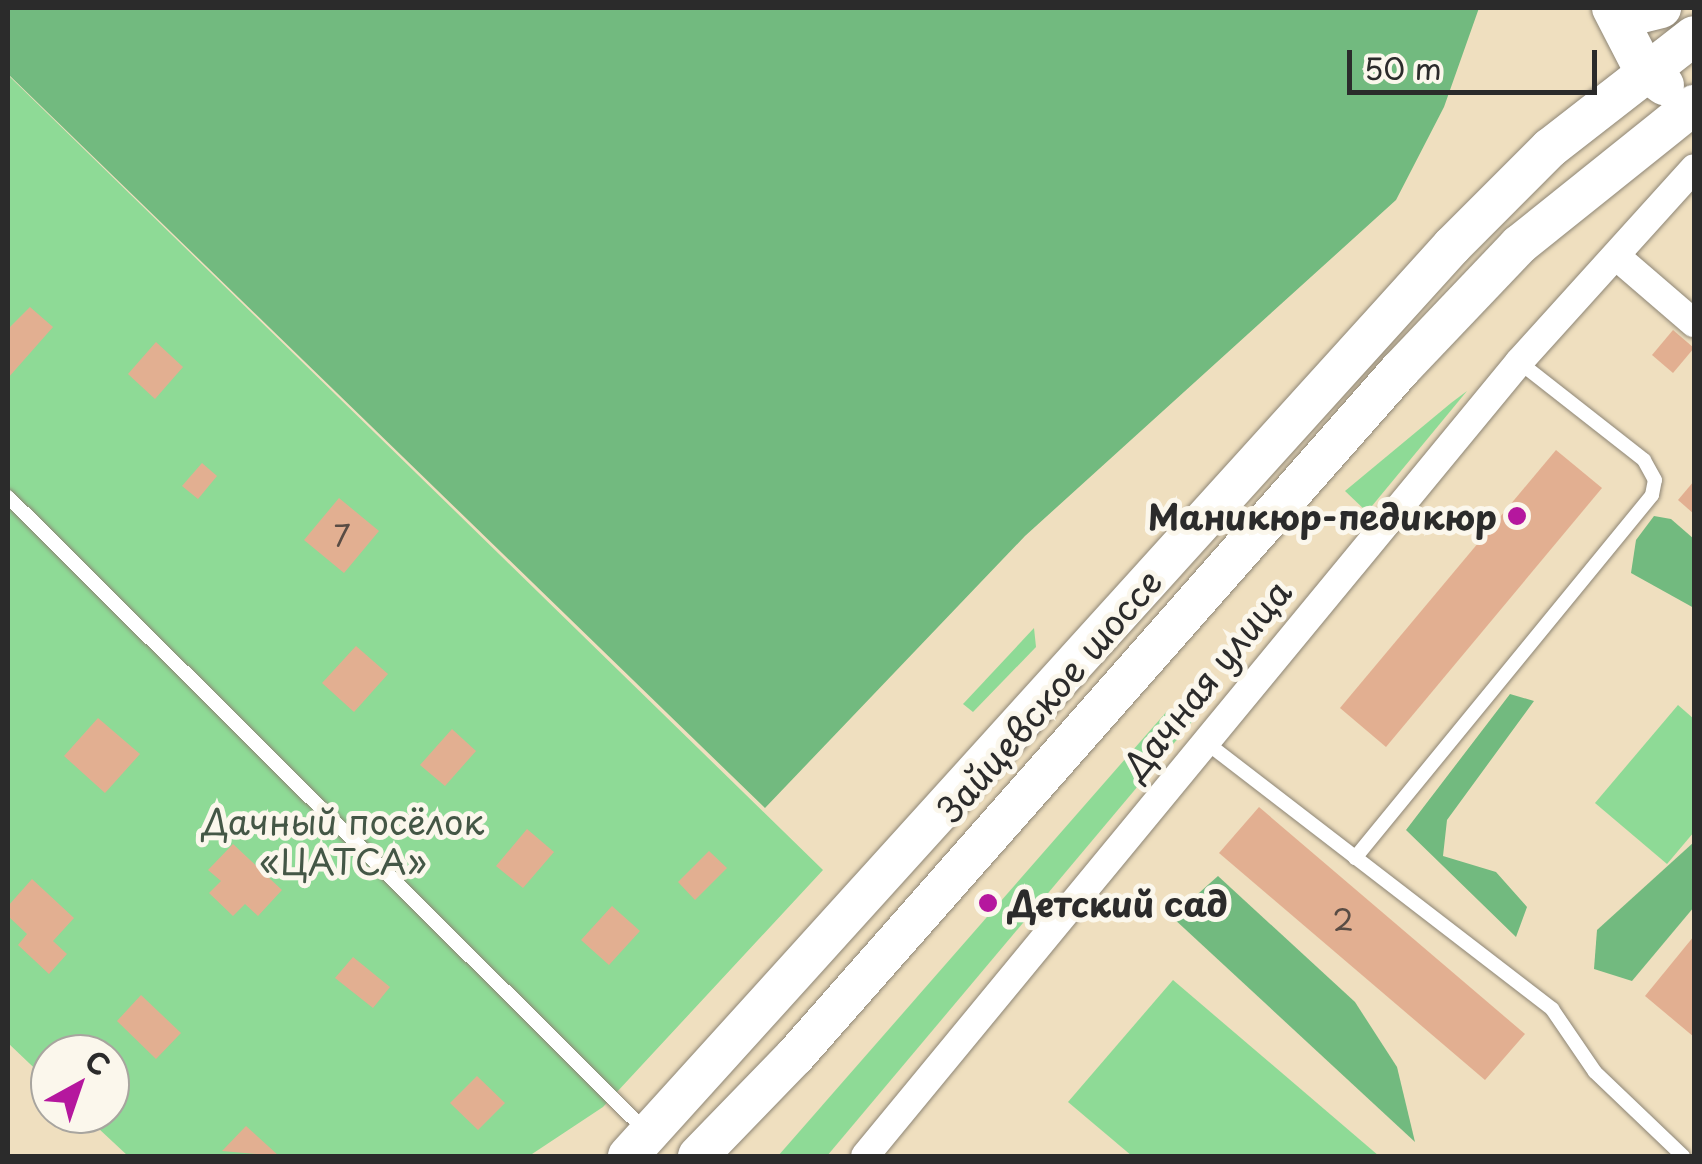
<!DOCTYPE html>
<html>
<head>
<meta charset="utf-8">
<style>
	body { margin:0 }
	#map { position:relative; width:1702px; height:1164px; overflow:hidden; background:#efdfbf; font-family:"Playpen Sans",sans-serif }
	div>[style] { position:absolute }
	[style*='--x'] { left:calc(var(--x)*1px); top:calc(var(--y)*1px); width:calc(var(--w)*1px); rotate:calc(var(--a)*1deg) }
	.green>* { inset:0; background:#8eda96 }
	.forest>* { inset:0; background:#72ba7f }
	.building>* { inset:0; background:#e2af91 }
	.roads { filter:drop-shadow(0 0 2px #8d8575) drop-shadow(0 0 2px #8d8575) }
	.lane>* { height:14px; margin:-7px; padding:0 7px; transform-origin:7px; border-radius:7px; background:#fff }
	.street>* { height:28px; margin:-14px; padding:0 14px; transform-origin:14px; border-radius:14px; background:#fff }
	.secondary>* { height:40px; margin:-20px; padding:0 20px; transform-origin:20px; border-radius:20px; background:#fff }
	.dots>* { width:28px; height:28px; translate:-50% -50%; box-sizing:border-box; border:5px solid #fbf7ec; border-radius:50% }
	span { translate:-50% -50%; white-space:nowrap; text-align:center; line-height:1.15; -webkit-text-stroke:10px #fbf7ec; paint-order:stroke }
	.number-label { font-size:30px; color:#594c44 }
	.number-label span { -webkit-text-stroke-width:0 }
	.poi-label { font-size:35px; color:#2b2b2b; font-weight:700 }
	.right { translate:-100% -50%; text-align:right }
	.left { translate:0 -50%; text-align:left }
	.street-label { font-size:35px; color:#2b2b2b }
	.park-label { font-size:35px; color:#445746 }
	.frame { position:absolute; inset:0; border:10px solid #2b2b2b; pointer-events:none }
	.north { position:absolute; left:30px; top:1034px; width:100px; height:100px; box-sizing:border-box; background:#fbf7ec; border:2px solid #a8a59f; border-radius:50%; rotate:40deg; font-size:28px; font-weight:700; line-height:40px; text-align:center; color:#2b2b2b }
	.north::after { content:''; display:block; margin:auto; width:35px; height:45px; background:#b5179e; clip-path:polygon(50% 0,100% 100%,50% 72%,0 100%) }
	.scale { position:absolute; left:1347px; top:50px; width:250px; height:45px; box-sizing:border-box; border:5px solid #2b2b2b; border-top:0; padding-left:12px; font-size:30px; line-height:35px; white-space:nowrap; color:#2b2b2b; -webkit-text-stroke:8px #fbf7ec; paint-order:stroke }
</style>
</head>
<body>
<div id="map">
	<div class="green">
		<div style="clip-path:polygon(8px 75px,823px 870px,603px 1107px,529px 1156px,128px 1156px,83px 1114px,110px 1114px,110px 1054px,50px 1054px,50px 1083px,8px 1043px)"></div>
		<div style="clip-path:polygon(1467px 391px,1367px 512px,1345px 491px,1451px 403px)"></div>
		<div style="clip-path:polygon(1034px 628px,1036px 647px,973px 712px,963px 704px)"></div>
		<div style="clip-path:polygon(1678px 705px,1694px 719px,1694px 832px,1667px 864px,1595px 803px)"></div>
		<div style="clip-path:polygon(1168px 710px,1196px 717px,827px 1156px,778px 1156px)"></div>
		<div style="clip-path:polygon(1173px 980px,1379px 1156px,1132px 1156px,1068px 1102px)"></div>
	</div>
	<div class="forest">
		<div style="clip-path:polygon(8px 8px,1479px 8px,1444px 107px,1396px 200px,1025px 536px,765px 808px,8px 74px)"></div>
		<div style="clip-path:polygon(1654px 516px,1671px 519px,1694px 539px,1694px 608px,1631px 573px,1636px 540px)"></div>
		<div style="clip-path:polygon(1510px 694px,1534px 701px,1447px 820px,1443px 856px,1496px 872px,1527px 907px,1516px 937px,1406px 830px)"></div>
		<div style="clip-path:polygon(1694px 842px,1694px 907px,1632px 981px,1594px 969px,1597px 930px)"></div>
		<div style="clip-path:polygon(1218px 876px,1355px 1002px,1397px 1067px,1415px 1142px,1172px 917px)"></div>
	</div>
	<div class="building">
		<div style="clip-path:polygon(30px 307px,53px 327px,8px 378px,8px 329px)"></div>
		<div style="clip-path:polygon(1673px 330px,1694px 348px,1673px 373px,1652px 355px)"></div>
		<div style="clip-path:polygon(156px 342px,183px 367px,155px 399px,128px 374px)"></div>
		<div style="clip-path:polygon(1556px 450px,1602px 488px,1386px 747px,1340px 708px)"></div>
		<div style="clip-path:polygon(202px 463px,217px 476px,198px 499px,182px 486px)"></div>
		<div style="clip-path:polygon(1694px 481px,1694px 514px,1678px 500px)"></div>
		<div style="clip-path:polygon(339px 498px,379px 531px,344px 573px,304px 540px)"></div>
		<div style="clip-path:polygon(356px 646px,388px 674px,354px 712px,322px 683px)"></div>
		<div style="clip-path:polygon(98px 718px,140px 754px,105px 793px,64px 756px)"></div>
		<div style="clip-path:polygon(452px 729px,476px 751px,445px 786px,420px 765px)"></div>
		<div style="clip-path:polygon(1259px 807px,1525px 1034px,1485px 1080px,1219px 853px)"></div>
		<div style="clip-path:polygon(527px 829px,554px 852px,523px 888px,496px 866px)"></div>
		<div style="clip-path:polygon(233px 844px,282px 890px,258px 916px,245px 904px,233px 916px,209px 893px,221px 881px,208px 870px)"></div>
		<div style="clip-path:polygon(709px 851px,727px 868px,695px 900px,678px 882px)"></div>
		<div style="clip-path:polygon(32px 879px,74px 918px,53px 941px,67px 954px,49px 974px,18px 945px,27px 934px,8px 916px,8px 906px)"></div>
		<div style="clip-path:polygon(612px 906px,640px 931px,609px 965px,581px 940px)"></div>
		<div style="clip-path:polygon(1694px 936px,1694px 1037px,1645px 996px)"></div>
		<div style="clip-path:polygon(353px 957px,390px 987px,373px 1008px,335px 978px)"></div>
		<div style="clip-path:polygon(141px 995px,181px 1033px,156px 1059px,117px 1021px)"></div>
		<div style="clip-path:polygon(477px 1076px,505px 1103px,478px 1130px,450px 1103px)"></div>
		<div style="clip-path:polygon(246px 1126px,279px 1156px,222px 1151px)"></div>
	</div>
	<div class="roads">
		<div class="lane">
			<div style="--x:8;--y:497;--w:899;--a:44.82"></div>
			<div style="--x:1203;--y:740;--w:441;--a:37.6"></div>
			<div style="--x:1552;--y:1009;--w:76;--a:55.7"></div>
			<div style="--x:1595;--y:1072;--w:122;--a:43.7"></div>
			<div style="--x:1355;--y:858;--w:469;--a:-50.7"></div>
			<div style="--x:1652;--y:495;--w:15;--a:-79"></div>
			<div style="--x:1655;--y:480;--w:23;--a:-119"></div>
			<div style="--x:1644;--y:460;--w:159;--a:-141.9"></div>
		</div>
		<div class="street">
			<div style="--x:1616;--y:256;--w:103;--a:40.7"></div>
			<div style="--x:865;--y:1156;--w:1029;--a:-50.52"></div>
			<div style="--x:1519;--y:362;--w:261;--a:-47.9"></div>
		</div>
		<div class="secondary">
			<div style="--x:1612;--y:8;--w:70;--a:62.7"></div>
			<div style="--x:1644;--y:70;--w:25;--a:37"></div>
			<div style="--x:1613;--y:8;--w:21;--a:19"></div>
			<div style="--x:1633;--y:15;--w:29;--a:-14"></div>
			<div style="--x:628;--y:1156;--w:1228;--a:-47.84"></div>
			<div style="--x:1452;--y:246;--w:139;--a:-45"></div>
			<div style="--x:1550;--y:148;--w:182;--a:-37.9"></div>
			<div style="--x:698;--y:1156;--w:139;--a:-45.9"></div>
			<div style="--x:795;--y:1056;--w:915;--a:-48.59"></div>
			<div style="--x:1400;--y:370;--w:173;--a:-46.4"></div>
			<div style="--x:1519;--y:245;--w:224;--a:-38.7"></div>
		</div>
	</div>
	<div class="dots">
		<div style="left:1517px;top:516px;background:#b5179e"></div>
		<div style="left:988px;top:903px;background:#b5179e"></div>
	</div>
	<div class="number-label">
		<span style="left:342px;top:535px">7</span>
		<span style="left:1343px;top:919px">2</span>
	</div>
	<div class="poi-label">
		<span class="right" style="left:1497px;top:516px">Маникюр-педикюр</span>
		<span class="left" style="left:1008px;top:903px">Детский сад</span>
	</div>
	<div class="street-label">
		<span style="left:1206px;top:679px;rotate:-51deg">Дачная улица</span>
		<span style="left:1049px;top:695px;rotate:-49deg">Зайцевское шоссе</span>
	</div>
	<div class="park-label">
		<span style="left:343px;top:841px">Дачный посёлок<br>«ЦАТСА»</span>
	</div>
	<div class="frame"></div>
	<div class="north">С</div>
	<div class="scale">50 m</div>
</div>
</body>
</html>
